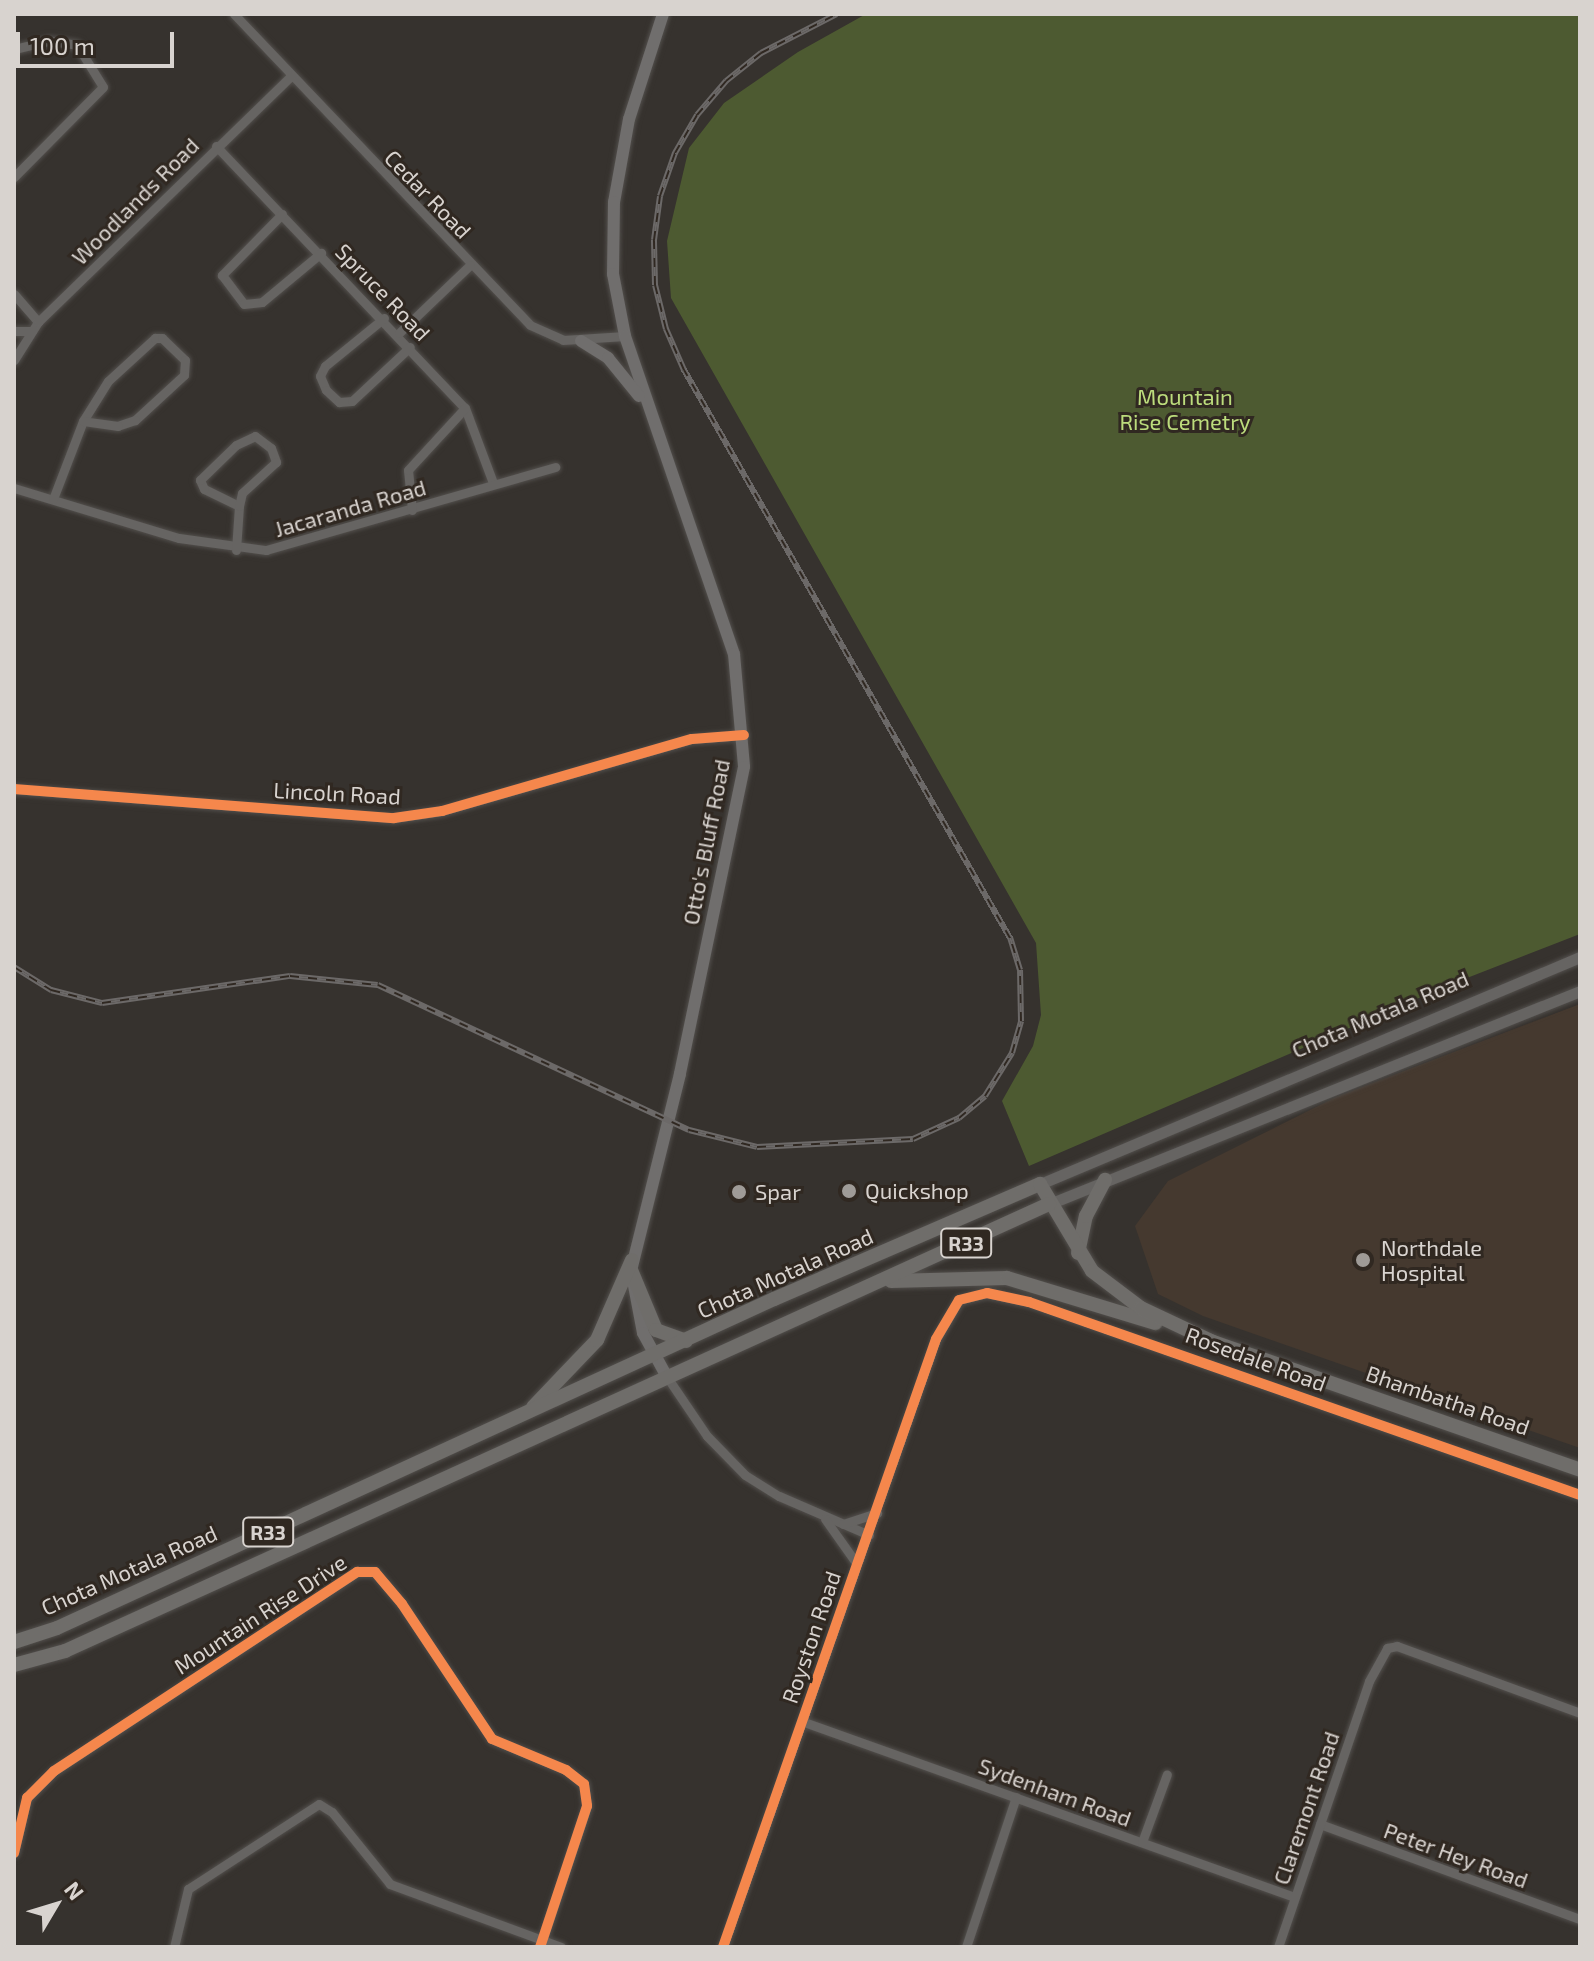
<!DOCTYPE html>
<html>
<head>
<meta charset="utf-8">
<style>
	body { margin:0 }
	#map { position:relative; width:1594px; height:1961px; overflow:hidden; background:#36322e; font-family:"Exo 2",sans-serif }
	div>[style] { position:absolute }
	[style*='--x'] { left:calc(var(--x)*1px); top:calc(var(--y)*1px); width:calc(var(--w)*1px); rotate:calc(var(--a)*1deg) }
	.built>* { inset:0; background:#45392f }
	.green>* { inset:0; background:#4d5a31 }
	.roads { filter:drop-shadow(0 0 2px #524f4c) drop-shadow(0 0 2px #524f4c) }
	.minor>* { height:9px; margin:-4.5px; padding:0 4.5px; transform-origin:4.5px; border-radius:4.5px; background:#666462 }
	.tertiary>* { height:11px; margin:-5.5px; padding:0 5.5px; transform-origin:5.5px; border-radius:5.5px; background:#666462 }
	.secondary>* { height:12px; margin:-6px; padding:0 6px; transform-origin:6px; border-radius:6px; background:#706e6d }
	.primary>* { height:14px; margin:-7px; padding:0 7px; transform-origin:7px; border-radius:7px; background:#6f6d6a }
	.rail>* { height:6px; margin-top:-3px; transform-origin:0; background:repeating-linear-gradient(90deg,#302821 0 9px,#6c6968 0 18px); box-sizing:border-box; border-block:2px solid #6c6968 }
	.cycleway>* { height:10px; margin:-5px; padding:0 5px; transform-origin:5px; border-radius:5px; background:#f5874c }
	.dots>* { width:22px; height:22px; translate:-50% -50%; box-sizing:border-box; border:4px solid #302821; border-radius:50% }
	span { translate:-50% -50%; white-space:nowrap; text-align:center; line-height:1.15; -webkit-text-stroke:6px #302821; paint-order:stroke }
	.shield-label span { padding:2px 6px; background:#302821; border:2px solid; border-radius:6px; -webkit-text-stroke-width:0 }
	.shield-label { font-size:20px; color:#d8d3cf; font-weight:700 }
	.street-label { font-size:22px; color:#d8d3cf }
	.park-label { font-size:22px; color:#bcdc7c }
	.poi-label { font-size:22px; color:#d8d3cf }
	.left { translate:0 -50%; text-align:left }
	.frame { position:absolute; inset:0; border:16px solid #d8d3cf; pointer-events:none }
	.north { position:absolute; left:16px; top:1865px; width:80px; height:80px; -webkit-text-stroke:6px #302821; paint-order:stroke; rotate:52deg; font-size:22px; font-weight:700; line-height:32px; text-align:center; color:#d8d3cf }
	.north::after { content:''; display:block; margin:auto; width:28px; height:36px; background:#d8d3cf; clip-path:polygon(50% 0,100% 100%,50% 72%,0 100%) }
	.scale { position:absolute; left:16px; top:32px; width:158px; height:36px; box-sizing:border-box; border:4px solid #d8d3cf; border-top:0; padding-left:10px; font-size:24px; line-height:28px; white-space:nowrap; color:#d8d3cf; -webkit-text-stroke:6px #302821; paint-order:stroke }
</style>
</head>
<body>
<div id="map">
	<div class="built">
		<div style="clip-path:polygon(1580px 1004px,1580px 1448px,1203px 1316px,1158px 1294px,1135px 1226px,1168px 1181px,1336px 1097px)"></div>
	</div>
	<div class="green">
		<div style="clip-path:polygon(866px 14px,1580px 14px,1580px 934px,1449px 985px,1029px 1166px,1002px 1101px,1033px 1046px,1041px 1015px,1036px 943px,671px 298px,667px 241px,689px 148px,724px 103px,798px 52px)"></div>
	</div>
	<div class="roads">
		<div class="minor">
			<div style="--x:234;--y:14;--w:429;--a:46.4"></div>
			<div style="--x:530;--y:325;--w:36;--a:24"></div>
			<div style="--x:563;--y:340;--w:62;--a:-3.7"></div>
			<div style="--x:14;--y:49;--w:37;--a:-13"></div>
			<div style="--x:50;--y:41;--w:27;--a:8"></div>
			<div style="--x:77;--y:45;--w:49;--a:58.2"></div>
			<div style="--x:103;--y:87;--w:127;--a:134.7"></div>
			<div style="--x:216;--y:146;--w:361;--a:46.5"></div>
			<div style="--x:465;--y:408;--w:80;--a:69.5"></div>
			<div style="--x:282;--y:214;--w:86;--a:134.5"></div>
			<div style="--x:222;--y:275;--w:36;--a:53"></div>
			<div style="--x:244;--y:304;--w:18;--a:-6"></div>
			<div style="--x:262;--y:302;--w:77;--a:-39.7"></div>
			<div style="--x:14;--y:294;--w:37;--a:49"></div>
			<div style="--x:384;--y:318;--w:76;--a:140.9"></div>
			<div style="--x:325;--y:366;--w:11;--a:117"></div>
			<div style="--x:320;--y:376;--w:15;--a:67"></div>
			<div style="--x:326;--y:390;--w:18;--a:43"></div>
			<div style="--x:339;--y:402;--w:13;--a:-4"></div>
			<div style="--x:352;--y:401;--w:79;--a:-43"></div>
			<div style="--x:14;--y:331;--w:18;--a:0"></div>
			<div style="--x:399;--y:333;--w:98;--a:-43.8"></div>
			<div style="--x:14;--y:360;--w:45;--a:-57.7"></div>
			<div style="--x:38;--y:322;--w:353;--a:-44.2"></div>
			<div style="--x:14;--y:488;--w:172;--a:16.9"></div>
			<div style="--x:179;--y:538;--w:88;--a:7.9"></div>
			<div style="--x:266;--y:550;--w:301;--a:-16"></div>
			<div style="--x:53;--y:499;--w:84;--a:-69"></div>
			<div style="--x:83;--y:421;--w:47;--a:-58"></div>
			<div style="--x:108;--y:381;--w:64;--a:-42.5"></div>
			<div style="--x:155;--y:338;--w:7;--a:0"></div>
			<div style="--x:162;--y:338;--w:32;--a:44"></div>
			<div style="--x:185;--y:360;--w:15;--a:94"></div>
			<div style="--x:184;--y:375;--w:67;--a:137.4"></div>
			<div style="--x:135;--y:420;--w:18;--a:161"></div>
			<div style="--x:118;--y:426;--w:35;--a:-172"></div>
			<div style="--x:412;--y:510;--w:40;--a:-95.7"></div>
			<div style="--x:408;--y:470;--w:84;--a:-47.4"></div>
			<div style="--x:236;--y:550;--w:44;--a:-86.1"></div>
			<div style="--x:239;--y:506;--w:39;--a:-154"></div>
			<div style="--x:204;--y:489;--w:10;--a:-114"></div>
			<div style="--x:200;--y:480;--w:50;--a:-44.2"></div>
			<div style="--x:236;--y:445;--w:21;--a:-25"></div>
			<div style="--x:255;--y:436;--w:20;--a:37"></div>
			<div style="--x:271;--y:448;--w:15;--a:70"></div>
			<div style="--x:276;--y:462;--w:46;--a:137.6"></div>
			<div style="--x:242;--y:493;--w:13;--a:103"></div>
			<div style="--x:14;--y:789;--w:381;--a:4.4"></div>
			<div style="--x:394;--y:818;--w:49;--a:-8.3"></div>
			<div style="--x:442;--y:811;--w:260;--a:-16.1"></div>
			<div style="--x:692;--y:739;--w:52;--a:-4.4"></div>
			<div style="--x:667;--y:1377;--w:71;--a:55.9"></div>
			<div style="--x:707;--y:1436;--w:54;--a:45.7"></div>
			<div style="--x:745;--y:1475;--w:40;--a:32"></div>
			<div style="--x:779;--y:1496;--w:98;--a:23.4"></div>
			<div style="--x:825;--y:1519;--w:55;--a:54.6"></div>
			<div style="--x:843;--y:1524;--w:36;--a:-18"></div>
			<div style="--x:804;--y:1722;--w:520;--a:19.65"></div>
			<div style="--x:1320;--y:1824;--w:277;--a:20.1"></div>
			<div style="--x:1142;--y:1842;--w:72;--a:-69.8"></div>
			<div style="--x:14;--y:1853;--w:57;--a:-76.7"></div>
			<div style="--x:27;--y:1798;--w:38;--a:-45"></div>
			<div style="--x:54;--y:1771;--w:363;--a:-33.3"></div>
			<div style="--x:357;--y:1572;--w:18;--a:0"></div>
			<div style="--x:375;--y:1572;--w:42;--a:49.8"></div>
			<div style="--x:402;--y:1604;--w:162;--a:56.3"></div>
			<div style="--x:492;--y:1739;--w:80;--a:22.7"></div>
			<div style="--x:566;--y:1770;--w:23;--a:38"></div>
			<div style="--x:584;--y:1784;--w:22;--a:82"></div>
			<div style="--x:587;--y:1806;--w:149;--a:108.4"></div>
			<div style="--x:174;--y:1947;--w:60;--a:-76.4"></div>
			<div style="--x:188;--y:1889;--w:156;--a:-33"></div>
			<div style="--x:319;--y:1804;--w:15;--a:32"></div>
			<div style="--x:332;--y:1812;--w:92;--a:51.1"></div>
			<div style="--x:390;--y:1884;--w:182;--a:20.2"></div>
			<div style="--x:723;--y:1947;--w:644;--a:-70.69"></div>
			<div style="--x:936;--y:1339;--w:45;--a:-59.5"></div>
			<div style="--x:959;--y:1300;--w:29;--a:-14"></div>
			<div style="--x:987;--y:1293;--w:43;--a:12.1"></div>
			<div style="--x:1029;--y:1302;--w:584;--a:19.3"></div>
			<div style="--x:966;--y:1947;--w:158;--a:-71.6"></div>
			<div style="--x:1278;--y:1947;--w:281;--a:-71.1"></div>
			<div style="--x:1369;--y:1681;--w:38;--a:-61"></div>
			<div style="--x:1387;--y:1648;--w:10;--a:-11"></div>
			<div style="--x:1397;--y:1646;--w:195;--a:20.1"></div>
		</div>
		<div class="tertiary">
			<div style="--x:1040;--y:1184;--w:586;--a:-22.8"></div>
			<div style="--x:1049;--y:1204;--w:572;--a:-21.86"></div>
		</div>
		<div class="secondary">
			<div style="--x:663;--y:14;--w:110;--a:107.9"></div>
			<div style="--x:629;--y:119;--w:84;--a:100.2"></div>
			<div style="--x:614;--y:202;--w:72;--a:90.8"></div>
			<div style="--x:613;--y:274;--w:63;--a:79"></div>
			<div style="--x:625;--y:336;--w:336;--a:71.1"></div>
			<div style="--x:734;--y:654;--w:113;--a:84.9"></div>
			<div style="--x:744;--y:767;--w:314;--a:101.8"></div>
			<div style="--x:680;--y:1074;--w:202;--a:104"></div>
			<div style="--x:631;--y:1270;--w:64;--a:79.2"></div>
			<div style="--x:643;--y:1333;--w:50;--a:61.4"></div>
			<div style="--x:581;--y:341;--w:32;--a:32"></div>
			<div style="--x:608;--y:358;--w:49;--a:50.8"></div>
		</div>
		<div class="primary">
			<div style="--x:1078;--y:1253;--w:38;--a:-78"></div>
			<div style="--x:1086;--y:1216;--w:41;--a:-62.2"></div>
			<div style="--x:631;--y:1270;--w:65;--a:67.4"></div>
			<div style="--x:656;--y:1330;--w:32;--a:20"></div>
			<div style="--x:891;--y:1281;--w:116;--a:-1.5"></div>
			<div style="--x:1007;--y:1278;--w:155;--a:16.9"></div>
			<div style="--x:533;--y:1407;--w:93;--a:-46.3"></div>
			<div style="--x:597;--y:1340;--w:87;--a:-66.4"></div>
			<div style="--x:14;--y:1642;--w:45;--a:-18"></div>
			<div style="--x:57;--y:1628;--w:789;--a:-24.65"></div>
			<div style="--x:774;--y:1299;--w:290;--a:-23.4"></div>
			<div style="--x:1040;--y:1184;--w:101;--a:59.1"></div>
			<div style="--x:1092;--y:1271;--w:61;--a:37.1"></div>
			<div style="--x:1141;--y:1308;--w:80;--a:25.3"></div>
			<div style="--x:1213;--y:1342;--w:389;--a:19.2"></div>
			<div style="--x:14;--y:1665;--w:53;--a:-15.4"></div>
			<div style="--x:65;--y:1651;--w:1081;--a:-24.43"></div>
		</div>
	</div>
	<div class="rail">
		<div style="--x:14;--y:967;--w:44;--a:31.9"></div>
		<div style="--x:51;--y:990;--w:53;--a:14.3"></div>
		<div style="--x:102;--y:1003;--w:190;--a:-8.2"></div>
		<div style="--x:290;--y:976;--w:88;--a:5.8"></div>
		<div style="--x:378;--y:985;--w:343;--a:25"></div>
		<div style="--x:689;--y:1130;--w:70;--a:14"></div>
		<div style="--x:757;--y:1147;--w:156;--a:-2.9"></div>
		<div style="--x:913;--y:1139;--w:51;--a:-24.5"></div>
		<div style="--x:959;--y:1118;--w:34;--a:-40"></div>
		<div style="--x:985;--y:1096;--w:51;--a:-57.9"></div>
		<div style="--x:1012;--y:1053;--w:33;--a:-74"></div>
		<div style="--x:1021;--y:1021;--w:51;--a:-91.1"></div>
		<div style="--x:1020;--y:970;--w:34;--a:-107"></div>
		<div style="--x:1010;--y:938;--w:655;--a:-119.85"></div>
		<div style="--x:684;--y:370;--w:45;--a:-113.7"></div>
		<div style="--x:666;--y:329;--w:45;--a:-104"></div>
		<div style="--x:655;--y:285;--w:45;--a:-91.3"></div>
		<div style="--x:654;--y:240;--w:44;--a:-82.2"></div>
		<div style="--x:660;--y:196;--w:46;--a:-70.8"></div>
		<div style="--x:675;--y:153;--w:44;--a:-59.9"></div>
		<div style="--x:697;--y:115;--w:45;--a:-49.5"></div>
		<div style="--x:726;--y:81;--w:45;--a:-38.7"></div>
		<div style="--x:761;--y:53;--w:85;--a:-27.2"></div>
	</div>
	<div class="cycleway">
		<div style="--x:14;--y:789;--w:381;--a:4.4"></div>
		<div style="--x:394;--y:818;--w:49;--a:-8.3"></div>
		<div style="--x:442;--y:811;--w:260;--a:-16.1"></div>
		<div style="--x:692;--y:739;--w:52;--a:-4.4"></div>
		<div style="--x:14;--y:1853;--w:57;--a:-76.7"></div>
		<div style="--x:27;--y:1798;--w:38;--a:-45"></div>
		<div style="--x:54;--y:1771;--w:363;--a:-33.3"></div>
		<div style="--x:357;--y:1572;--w:18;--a:0"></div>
		<div style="--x:375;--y:1572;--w:42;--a:49.8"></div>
		<div style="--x:402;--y:1604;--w:162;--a:56.3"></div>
		<div style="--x:492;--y:1739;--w:80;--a:22.7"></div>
		<div style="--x:566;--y:1770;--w:23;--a:38"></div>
		<div style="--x:584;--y:1784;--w:22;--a:82"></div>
		<div style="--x:587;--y:1806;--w:149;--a:108.4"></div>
		<div style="--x:723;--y:1947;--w:644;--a:-70.69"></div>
		<div style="--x:936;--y:1339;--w:45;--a:-59.5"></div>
		<div style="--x:959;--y:1300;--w:29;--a:-14"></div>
		<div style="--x:987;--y:1293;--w:43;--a:12.1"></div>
		<div style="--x:1029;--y:1302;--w:584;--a:19.3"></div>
	</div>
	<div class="dots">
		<div style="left:849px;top:1191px;background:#9f9b97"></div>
		<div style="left:739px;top:1192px;background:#9f9b97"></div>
		<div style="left:1363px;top:1260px;background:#9f9b97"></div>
	</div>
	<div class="shield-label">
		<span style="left:966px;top:1243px">R33</span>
		<span style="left:268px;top:1532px">R33</span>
	</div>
	<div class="street-label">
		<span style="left:428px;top:194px;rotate:46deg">Cedar Road</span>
		<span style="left:135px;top:201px;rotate:-45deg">Woodlands Road</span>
		<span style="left:383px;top:292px;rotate:46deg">Spruce Road</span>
		<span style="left:350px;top:508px;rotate:-16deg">Jacaranda Road</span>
		<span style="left:337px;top:793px;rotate:3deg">Lincoln Road</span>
		<span style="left:706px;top:842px;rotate:-79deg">Otto's Bluff Road</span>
		<span style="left:1380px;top:1014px;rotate:-23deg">Chota Motala Road</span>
		<span style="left:785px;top:1273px;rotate:-24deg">Chota Motala Road</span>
		<span style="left:1256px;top:1359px;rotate:20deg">Rosedale Road</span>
		<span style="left:1448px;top:1400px;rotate:19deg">Bhambatha Road</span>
		<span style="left:129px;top:1570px;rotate:-24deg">Chota Motala Road</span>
		<span style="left:260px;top:1614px;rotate:-33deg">Mountain Rise Drive</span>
		<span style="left:811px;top:1637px;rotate:-71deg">Royston Road</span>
		<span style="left:1055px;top:1792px;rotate:20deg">Sydenham Road</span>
		<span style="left:1306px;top:1808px;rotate:-71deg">Claremont Road</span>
		<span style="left:1456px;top:1855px;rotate:20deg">Peter Hey Road</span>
	</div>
	<div class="park-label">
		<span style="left:1185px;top:409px">Mountain<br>Rise Cemetry</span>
	</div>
	<div class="poi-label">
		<span class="left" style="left:865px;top:1191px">Quickshop</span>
		<span class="left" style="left:755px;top:1192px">Spar</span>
		<span class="left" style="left:1381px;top:1260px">Northdale<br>Hospital</span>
	</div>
	<div class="frame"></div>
	<div class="north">N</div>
	<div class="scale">100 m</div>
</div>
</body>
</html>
